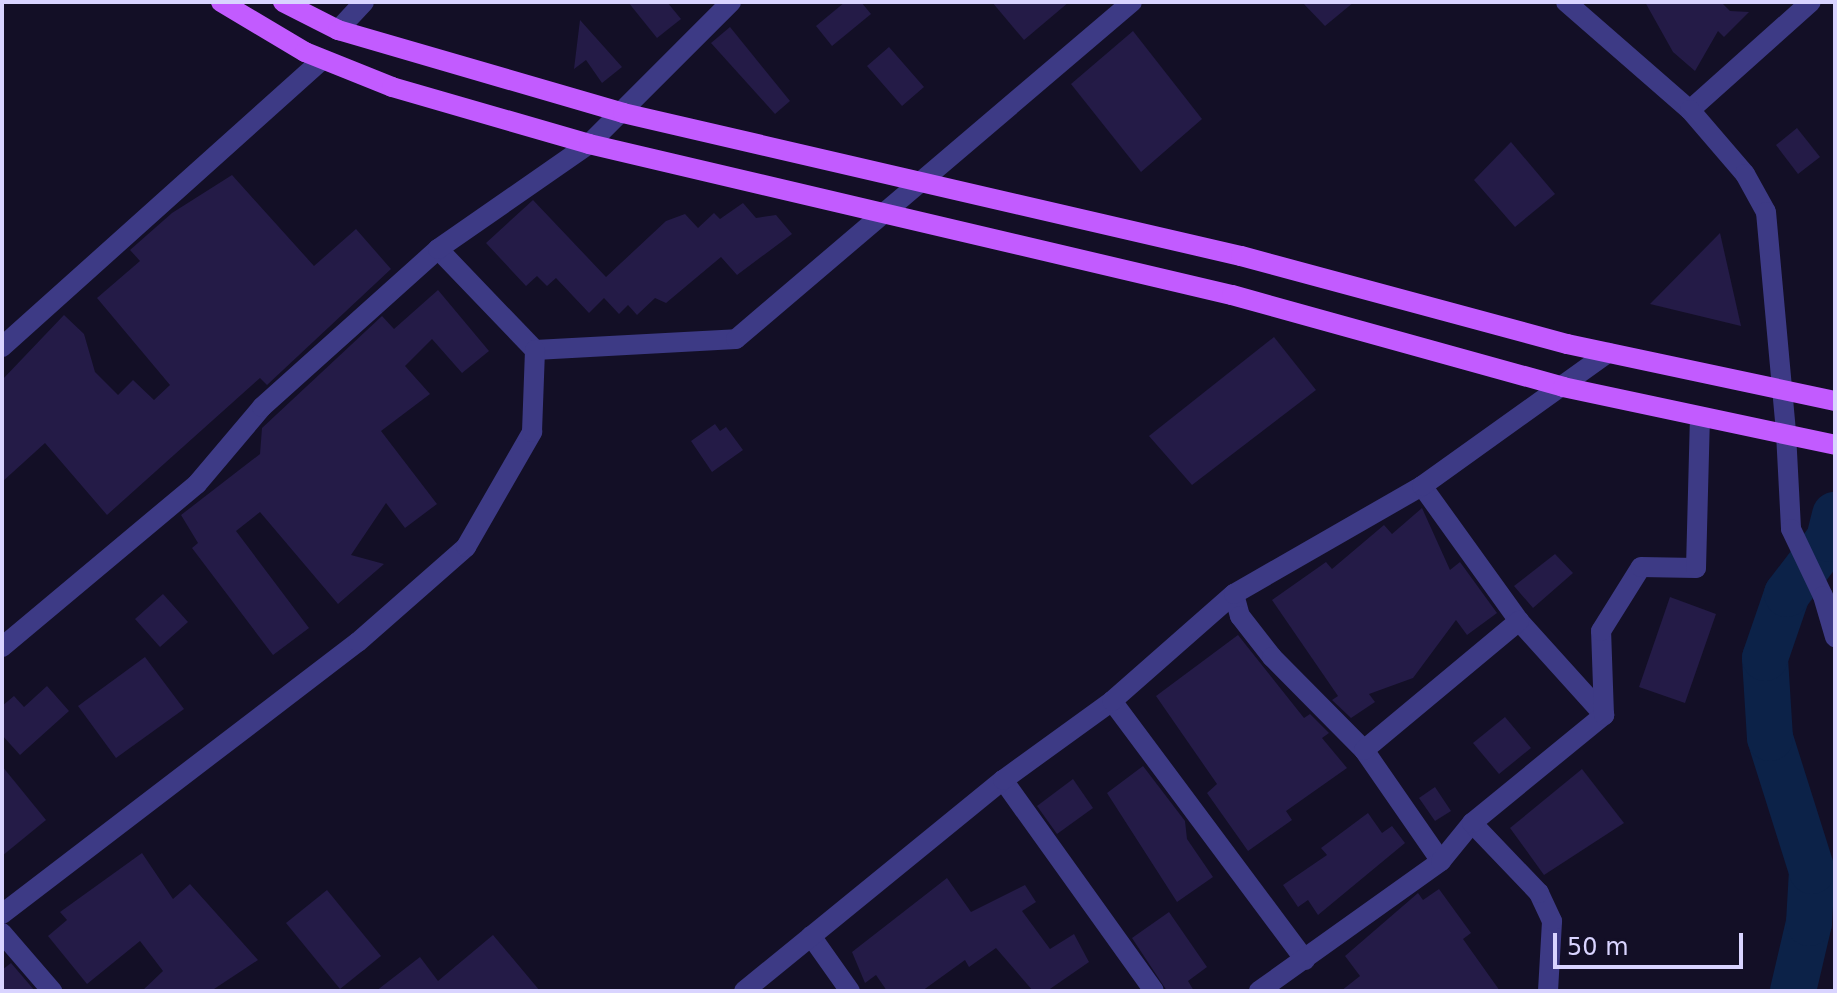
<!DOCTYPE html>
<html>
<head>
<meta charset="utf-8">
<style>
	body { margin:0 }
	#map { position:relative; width:1837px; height:993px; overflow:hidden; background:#130f26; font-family:"DejaVu Sans",sans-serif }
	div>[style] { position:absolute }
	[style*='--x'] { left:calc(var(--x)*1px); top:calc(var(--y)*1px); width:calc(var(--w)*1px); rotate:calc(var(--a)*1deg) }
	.river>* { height:46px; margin:-23px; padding:0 23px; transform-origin:23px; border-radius:23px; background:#0c2248 }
	.building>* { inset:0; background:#241b47 }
	.minor>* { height:20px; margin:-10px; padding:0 10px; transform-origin:10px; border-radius:10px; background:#3d3a85 }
	.tertiary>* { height:20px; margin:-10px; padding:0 10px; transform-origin:10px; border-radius:10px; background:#3d3a85 }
	.primary>* { height:20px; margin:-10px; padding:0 10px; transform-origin:10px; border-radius:10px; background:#c25bff }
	span { translate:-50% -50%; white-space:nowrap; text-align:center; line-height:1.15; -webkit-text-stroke:6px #130f26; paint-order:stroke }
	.frame { position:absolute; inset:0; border:4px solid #d9d4ff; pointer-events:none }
	.scale { position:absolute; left:1553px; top:933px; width:190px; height:36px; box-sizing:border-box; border:4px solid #d9d4ff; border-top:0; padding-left:10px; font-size:24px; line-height:28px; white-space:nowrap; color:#d9d4ff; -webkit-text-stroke:6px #130f26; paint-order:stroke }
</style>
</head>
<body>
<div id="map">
	<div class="river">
		<div style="--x:1793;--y:991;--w:70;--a:-76.8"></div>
		<div style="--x:1809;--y:923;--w:52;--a:-86.7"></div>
		<div style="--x:1812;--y:871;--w:139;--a:-107.5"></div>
		<div style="--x:1770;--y:738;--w:80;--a:-93.6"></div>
		<div style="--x:1765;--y:658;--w:68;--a:-71"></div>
		<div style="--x:1787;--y:594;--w:69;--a:-52.6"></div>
		<div style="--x:1829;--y:539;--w:25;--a:-76"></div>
	</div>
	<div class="building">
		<div style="clip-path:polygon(628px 2px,667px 2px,681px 19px,657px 38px)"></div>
		<div style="clip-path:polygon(845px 2px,861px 2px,871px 14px,832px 46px,816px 26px)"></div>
		<div style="clip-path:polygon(992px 2px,1069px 2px,1024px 40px)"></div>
		<div style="clip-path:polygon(1302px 2px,1354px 2px,1325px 26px)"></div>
		<div style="clip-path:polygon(1645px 2px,1721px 2px,1730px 11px,1749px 12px,1724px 37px,1718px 31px,1695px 71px,1673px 52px)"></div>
		<div style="clip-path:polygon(580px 20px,622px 67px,602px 83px,586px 60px,574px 69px)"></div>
		<div style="clip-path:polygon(730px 27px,790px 101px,775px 114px,711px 43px)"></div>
		<div style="clip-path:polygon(1133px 31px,1202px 119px,1141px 172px,1071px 84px)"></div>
		<div style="clip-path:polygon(889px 47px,924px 87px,902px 106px,867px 66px)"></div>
		<div style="clip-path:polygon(1797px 128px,1820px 157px,1798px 174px,1776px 145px)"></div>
		<div style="clip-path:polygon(1511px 142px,1555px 194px,1515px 227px,1474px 180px)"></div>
		<div style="clip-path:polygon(232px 175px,314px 266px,356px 229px,391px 269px,267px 385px,260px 378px,107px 515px,45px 443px,2px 482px,2px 380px,64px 315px,84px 334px,95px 372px,118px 395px,133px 380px,154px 400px,170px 385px,97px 298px,140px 261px,130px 250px,172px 213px)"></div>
		<div style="clip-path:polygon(533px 200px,606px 277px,666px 221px,685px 214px,698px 228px,714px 213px,720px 219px,743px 203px,756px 218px,776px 215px,792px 234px,737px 275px,721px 257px,666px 303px,655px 298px,637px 315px,628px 305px,619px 314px,604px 298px,589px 313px,556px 278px,547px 286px,537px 276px,526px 286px,486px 243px)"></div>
		<div style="clip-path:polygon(1720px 233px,1741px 326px,1650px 304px)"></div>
		<div style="clip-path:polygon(438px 290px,489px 351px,462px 373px,432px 339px,405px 366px,430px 394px,381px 431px,437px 504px,405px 528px,386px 503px,351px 555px,384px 564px,338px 604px,260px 512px,236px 531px,309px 628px,273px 655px,192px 548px,198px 543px,181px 515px,260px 454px,262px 428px,382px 316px,394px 329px)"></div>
		<div style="clip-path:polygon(1274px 337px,1316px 390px,1192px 485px,1149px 436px)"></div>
		<div style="clip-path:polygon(715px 424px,720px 431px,726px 427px,743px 450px,712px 472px,691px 441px)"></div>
		<div style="clip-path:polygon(1422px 508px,1450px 570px,1460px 562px,1497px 613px,1467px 635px,1456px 620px,1413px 678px,1369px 694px,1375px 702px,1351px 718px,1332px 700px,1338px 696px,1272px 600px,1326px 562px,1332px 569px,1384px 525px,1392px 534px)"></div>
		<div style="clip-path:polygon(1555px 554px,1573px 573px,1533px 608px,1514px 586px)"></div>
		<div style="clip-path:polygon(163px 594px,188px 622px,160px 647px,135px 619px)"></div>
		<div style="clip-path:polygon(1670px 597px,1716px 614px,1685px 703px,1639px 687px)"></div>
		<div style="clip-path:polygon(1238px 635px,1304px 718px,1310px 714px,1329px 733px,1322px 738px,1347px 768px,1286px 811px,1292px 820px,1248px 851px,1207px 793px,1217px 784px,1156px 696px)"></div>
		<div style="clip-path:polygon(145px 657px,184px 709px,116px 758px,78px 706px)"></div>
		<div style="clip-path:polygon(47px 686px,69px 711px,20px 755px,2px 735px,2px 706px,14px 696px,24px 707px)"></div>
		<div style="clip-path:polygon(1505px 717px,1531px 748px,1499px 774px,1473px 743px)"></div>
		<div style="clip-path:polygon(2px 766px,46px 820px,2px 856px)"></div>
		<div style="clip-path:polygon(1143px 766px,1185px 821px,1187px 839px,1213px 877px,1177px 902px,1107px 793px)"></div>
		<div style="clip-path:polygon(1582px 769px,1624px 823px,1544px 875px,1510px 828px)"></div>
		<div style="clip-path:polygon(1073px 779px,1093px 808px,1057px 834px,1037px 806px)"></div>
		<div style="clip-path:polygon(1435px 787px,1451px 811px,1435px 821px,1419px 798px)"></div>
		<div style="clip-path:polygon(1368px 813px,1382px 833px,1392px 826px,1405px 843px,1318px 915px,1308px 900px,1298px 907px,1283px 885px,1327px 855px,1321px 848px)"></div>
		<div style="clip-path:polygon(142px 853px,173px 899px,190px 884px,258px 960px,211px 991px,142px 991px,163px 971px,140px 941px,87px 984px,48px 936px,67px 920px,60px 912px)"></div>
		<div style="clip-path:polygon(947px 878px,971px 912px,1025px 885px,1036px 902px,1022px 911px,1050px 949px,1074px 934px,1089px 962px,1047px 991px,1033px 991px,996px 948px,969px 967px,965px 960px,922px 991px,887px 991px,876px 975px,865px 983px,852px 952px)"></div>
		<div style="clip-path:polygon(1439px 889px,1471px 933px,1463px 939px,1500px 991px,1341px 991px,1360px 976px,1345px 956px,1418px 893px,1423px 900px)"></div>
		<div style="clip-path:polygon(327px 890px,381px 956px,340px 989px,286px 923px)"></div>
		<div style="clip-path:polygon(1169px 912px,1207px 967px,1188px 981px,1194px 991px,1167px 991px,1132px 938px)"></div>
		<div style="clip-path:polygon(493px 935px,540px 991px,376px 991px,420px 957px,438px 981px)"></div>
		<div style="clip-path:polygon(11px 963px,35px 991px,2px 991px,2px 970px)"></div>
	</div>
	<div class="minor">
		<div style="--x:338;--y:30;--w:38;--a:-47"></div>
		<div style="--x:1690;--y:110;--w:162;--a:-41.8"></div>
		<div style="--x:438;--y:249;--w:140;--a:46.2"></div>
		<div style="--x:535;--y:350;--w:201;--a:-3.1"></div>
		<div style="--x:736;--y:339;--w:520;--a:-40.4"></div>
		<div style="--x:2;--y:347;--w:430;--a:-41.9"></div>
		<div style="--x:1786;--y:433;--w:96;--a:87"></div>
		<div style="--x:1791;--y:529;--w:74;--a:64.5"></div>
		<div style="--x:1823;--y:596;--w:43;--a:73.7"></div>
		<div style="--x:1422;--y:486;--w:166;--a:54.3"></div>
		<div style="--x:1519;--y:621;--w:127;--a:47.9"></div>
		<div style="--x:1234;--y:594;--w:23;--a:75"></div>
		<div style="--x:1240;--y:616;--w:52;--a:52"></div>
		<div style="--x:1272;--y:657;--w:131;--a:45.3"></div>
		<div style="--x:1364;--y:750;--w:135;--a:55.3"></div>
		<div style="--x:2;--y:647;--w:254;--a:-39.9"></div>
		<div style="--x:197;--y:484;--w:101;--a:-49.8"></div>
		<div style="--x:262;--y:407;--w:237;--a:-41.9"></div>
		<div style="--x:438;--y:249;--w:184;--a:-34.8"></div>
		<div style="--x:589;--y:144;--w:201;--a:-45"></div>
		<div style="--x:1112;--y:701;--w:323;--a:53.3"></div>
		<div style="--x:1364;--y:750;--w:202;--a:-39.8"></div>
		<div style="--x:1003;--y:780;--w:259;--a:54.4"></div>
		<div style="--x:2;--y:914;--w:448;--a:-37.4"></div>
		<div style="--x:358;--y:642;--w:144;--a:-41.3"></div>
		<div style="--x:466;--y:547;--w:133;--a:-60.1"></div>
		<div style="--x:532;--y:432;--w:82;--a:-87.9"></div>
		<div style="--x:2;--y:933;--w:77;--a:49.2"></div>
		<div style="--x:811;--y:936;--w:67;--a:54.7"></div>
		<div style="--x:744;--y:991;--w:334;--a:-39.2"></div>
		<div style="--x:1003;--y:780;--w:135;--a:-35.9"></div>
		<div style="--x:1112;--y:701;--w:162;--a:-41.3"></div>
		<div style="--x:1234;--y:594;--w:217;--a:-29.9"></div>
		<div style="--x:1422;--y:486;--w:229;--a:-35.6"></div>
		<div style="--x:1259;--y:991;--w:224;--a:-35.5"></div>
		<div style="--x:1441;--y:861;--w:49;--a:-50.8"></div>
		<div style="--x:1548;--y:991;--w:70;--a:-86.7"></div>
		<div style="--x:1552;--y:921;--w:31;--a:-115"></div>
		<div style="--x:1539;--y:893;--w:97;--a:-133.7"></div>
		<div style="--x:1472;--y:823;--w:171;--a:-39.3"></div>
		<div style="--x:1604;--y:715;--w:84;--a:-92"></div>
		<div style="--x:1601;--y:631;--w:75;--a:-58"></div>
		<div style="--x:1641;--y:567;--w:55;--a:1"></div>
		<div style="--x:1696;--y:568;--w:149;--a:-88.5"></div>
	</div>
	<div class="tertiary">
		<div style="--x:1566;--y:2;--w:164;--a:41.1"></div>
		<div style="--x:1690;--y:110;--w:84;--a:49.3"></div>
		<div style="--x:1745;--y:174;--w:43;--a:61.1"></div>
		<div style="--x:1766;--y:212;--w:222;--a:84.8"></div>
	</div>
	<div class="primary">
		<div style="--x:221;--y:2;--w:98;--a:30.8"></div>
		<div style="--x:305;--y:52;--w:94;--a:21.9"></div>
		<div style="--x:392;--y:87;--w:205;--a:16.1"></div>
		<div style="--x:589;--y:144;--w:660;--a:13.22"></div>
		<div style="--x:1232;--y:295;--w:344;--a:15.5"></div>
		<div style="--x:1563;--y:387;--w:278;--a:12"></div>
		<div style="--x:283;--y:2;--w:62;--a:27"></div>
		<div style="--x:338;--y:30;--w:297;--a:16.2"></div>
		<div style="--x:623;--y:113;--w:634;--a:13.03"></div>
		<div style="--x:1241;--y:256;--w:338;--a:15.1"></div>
		<div style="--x:1567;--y:344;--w:274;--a:12"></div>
	</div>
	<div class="frame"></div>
	<div class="scale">50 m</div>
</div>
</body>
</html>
